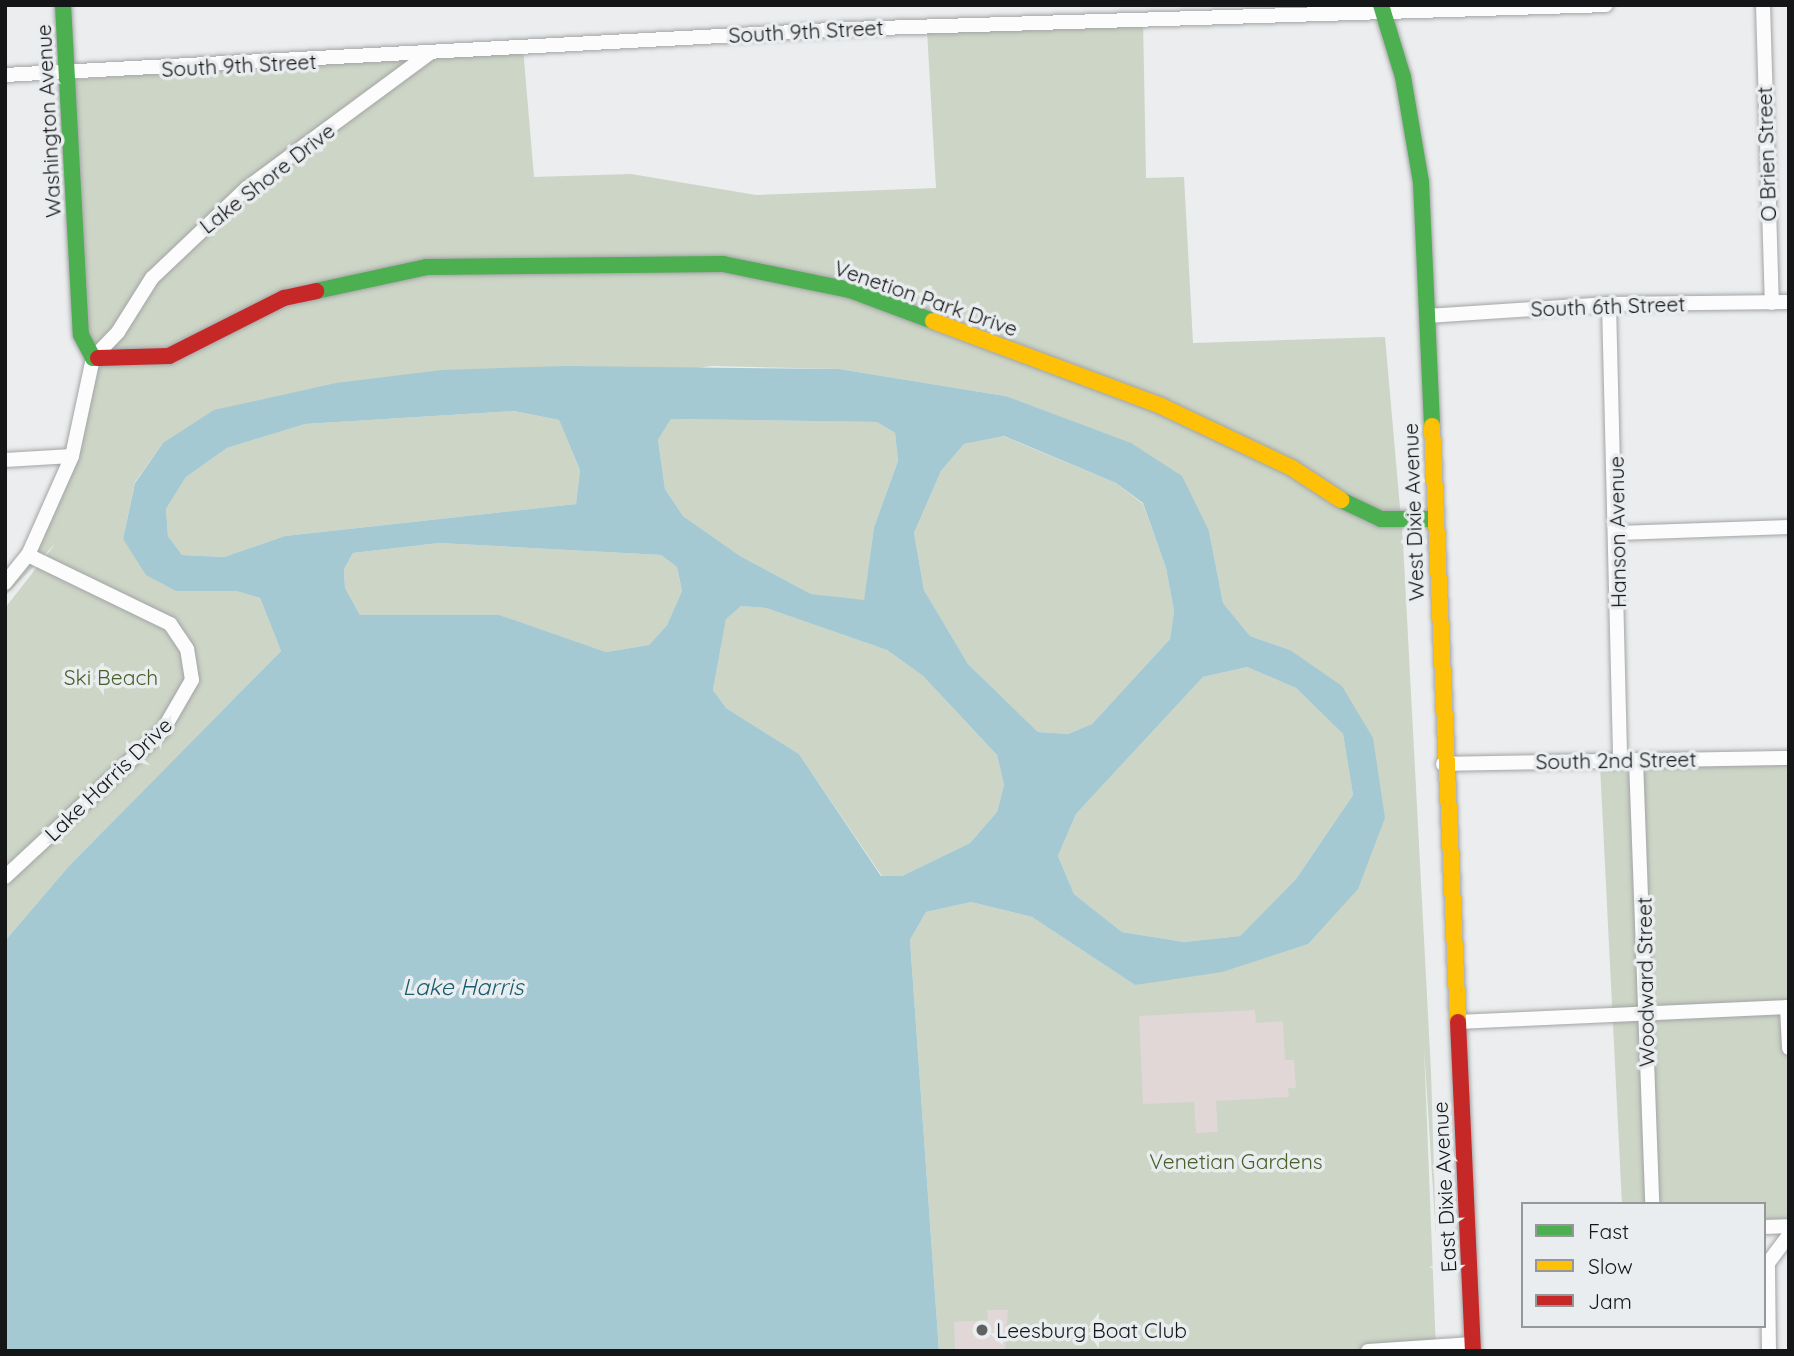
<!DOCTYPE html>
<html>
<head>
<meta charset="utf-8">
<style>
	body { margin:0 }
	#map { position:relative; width:1794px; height:1356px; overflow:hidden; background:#ebedee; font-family:Quicksand,sans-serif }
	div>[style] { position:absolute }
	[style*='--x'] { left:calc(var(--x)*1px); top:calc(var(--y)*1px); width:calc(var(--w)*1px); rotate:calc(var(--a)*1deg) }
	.green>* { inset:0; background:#ccd5c6 }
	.water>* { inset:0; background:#a4c9d3 }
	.building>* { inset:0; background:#e0d7d6 }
	.roads { filter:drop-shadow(0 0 2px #a3a4a5) drop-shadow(0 0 2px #a3a4a5) }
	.street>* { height:14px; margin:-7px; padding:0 7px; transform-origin:7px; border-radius:7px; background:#fcfcfc }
	.fast>* { height:16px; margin:-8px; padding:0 8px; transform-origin:8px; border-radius:8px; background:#4caf50 }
	.slow>* { height:16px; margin:-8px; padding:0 8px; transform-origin:8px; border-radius:8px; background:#ffc107 }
	.jam>* { height:16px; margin:-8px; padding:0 8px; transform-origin:8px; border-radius:8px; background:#c62828 }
	.dots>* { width:19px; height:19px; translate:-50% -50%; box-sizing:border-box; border:4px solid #eaedef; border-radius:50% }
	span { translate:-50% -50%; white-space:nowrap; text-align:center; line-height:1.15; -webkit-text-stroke:7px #eaedef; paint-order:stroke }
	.street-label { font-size:21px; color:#151617 }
	.park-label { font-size:21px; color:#466128 }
	.poi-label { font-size:21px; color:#151617 }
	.left { translate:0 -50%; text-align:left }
	.water-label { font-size:23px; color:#175d6d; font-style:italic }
	.frame { position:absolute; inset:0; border:7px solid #151617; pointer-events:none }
	.legend { position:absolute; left:1521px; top:1202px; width:245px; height:126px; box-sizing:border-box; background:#eaedef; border:2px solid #959799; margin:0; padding:9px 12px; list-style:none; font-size:21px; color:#151617 }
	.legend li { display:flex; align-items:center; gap:14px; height:35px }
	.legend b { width:35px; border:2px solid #959799 }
</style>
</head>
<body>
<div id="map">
	<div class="green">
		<div style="clip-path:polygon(1143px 20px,1146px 178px,1184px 177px,1193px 343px,1385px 337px,1403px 542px,1431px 1072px,1436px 1237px,1424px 1047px,1436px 1351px,939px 1351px,910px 940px,926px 912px,971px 902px,1032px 917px,1135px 985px,1308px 944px,1373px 738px,1290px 650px,1250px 636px,1223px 603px,1209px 531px,1005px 396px,839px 369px,712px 366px,163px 443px,135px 482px,123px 539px,176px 591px,236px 591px,260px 598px,281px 651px,68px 867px,5px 941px,5px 608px,56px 543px,5px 596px,5px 574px,18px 563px,50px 509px,87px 366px,67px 80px,523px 48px,534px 177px,631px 174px,756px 195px,936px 188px,927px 30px)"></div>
		<div style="clip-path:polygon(514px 411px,559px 420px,580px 470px,576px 504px,285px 536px,224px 557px,182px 555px,168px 536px,166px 509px,186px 477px,227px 448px,305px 424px)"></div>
		<div style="clip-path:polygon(671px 419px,877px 422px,895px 433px,898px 461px,874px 527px,864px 601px,811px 594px,740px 556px,683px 516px,665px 489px,658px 440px)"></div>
		<div style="clip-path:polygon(1003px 436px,1116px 483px,1143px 504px,1166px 568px,1174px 611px,1170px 639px,1092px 724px,1068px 734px,1038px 732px,968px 664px,924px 590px,914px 533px,941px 471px,964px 444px)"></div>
		<div style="clip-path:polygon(439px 543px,661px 555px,677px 567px,682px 591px,667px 625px,649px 645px,606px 652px,498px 615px,360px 615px,345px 588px,344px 569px,353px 553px)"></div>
		<div style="clip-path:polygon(741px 606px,766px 608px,887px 650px,923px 676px,997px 755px,1004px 785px,997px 812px,970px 843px,902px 876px,882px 876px,799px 754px,726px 708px,713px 690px,726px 618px)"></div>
		<div style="clip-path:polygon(1247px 667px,1296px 688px,1343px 734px,1353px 795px,1296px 879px,1240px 936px,1184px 942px,1122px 932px,1074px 894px,1058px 856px,1076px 814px,1203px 677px)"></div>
		<div style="clip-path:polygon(1789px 757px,1789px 1230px,1764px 1231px,1764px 1204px,1622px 1204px,1600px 765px)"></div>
	</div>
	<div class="water">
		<div style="clip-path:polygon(evenodd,566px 366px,839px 369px,1005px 396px,1131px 443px,1182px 476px,1209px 531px,1223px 603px,1250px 636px,1290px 650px,1342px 686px,1373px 738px,1385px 818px,1358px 889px,1308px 944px,1222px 972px,1135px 985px,1032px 917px,971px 902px,926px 912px,910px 940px,939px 1351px,5px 1351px,5px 941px,68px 867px,281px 651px,260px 598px,236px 591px,176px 591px,146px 575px,123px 539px,135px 483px,163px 443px,214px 410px,336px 383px,442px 370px,566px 366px,514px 411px,559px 420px,580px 470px,576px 504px,285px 536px,224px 557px,182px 555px,168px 536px,166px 509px,186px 477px,227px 448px,305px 424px,514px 411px,566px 366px,671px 419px,877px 422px,895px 433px,898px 461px,874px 527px,864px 600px,811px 594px,740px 556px,683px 516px,665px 489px,658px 440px,671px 419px,566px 366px,1004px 436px,1116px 483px,1143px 503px,1166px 568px,1174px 611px,1170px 639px,1092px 724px,1068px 734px,1038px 732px,968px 664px,924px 590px,914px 533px,941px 471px,964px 444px,1004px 436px,566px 366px,439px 543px,661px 555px,677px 567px,682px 591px,667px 625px,649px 645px,606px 652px,499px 615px,360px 615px,345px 588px,344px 569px,353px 553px,439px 543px,566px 366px,741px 606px,766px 608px,887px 650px,923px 676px,997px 755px,1004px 785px,997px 812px,970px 843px,902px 876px,881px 876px,799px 754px,726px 708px,713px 690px,726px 619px,741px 606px,566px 366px,1247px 667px,1296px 688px,1343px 734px,1353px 795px,1296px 879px,1240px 936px,1184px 942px,1122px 932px,1074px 894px,1058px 856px,1076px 814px,1203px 677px,1247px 667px)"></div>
	</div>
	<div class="building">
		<div style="clip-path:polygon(1255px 1010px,1256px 1023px,1283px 1021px,1285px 1060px,1294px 1060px,1296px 1088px,1288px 1088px,1289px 1097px,1216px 1101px,1218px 1132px,1196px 1133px,1194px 1102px,1143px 1104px,1139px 1016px)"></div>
		<div style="clip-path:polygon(987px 1310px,1008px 1310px,1005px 1351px,955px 1351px,954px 1322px,988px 1320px)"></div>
	</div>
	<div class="roads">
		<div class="street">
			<div style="--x:1763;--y:5;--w:298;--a:88.3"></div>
			<div style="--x:5;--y:75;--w:844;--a:-3.12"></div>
			<div style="--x:848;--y:29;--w:758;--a:-1.81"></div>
			<div style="--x:1609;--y:304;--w:456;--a:88.6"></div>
			<div style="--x:1427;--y:316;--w:182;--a:-3.8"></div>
			<div style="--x:1609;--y:304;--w:180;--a:-0.6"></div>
			<div style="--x:5;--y:460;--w:67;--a:-3.4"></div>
			<div style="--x:1618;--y:533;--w:171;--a:-2"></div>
			<div style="--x:5;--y:583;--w:36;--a:-51"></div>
			<div style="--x:28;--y:555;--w:108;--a:-66"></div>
			<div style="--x:72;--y:456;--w:100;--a:-77.9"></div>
			<div style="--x:93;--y:358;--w:36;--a:-46"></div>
			<div style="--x:118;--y:332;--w:64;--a:-57.8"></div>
			<div style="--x:152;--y:278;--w:131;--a:-43.5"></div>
			<div style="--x:247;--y:188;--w:226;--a:-36.4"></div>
			<div style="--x:1636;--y:760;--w:444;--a:87.9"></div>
			<div style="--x:1443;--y:764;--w:346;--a:-1"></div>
			<div style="--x:5;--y:877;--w:216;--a:-42.9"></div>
			<div style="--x:163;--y:730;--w:58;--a:-59.9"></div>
			<div style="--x:192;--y:680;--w:31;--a:-99"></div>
			<div style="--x:187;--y:649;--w:30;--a:-124"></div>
			<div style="--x:170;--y:624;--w:158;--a:-154.1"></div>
			<div style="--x:1787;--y:1007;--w:41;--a:87.2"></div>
			<div style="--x:1457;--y:1022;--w:332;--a:-2.6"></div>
			<div style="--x:1764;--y:1227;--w:25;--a:-2"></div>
			<div style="--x:1368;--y:1351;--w:105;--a:-3.8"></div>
			<div style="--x:1769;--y:1351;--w:88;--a:-90.7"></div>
			<div style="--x:1768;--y:1263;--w:35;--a:-53"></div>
		</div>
		<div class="fast">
			<div style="--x:63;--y:5;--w:330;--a:86.9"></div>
			<div style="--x:81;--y:335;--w:26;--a:62"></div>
			<div style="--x:93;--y:358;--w:5;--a:0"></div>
			<div style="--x:1381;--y:5;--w:75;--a:73"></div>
			<div style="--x:1403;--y:77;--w:107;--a:80.3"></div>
			<div style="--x:1421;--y:182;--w:244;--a:87.4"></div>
			<div style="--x:316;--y:291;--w:114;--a:-12.2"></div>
			<div style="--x:427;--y:267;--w:296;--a:-0.6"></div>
			<div style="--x:723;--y:264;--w:130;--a:11.6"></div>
			<div style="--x:850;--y:290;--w:89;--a:20.5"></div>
			<div style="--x:1341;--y:500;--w:44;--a:25.4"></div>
			<div style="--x:1381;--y:519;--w:53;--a:0"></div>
		</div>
		<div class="slow">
			<div style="--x:933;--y:321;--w:243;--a:20.4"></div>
			<div style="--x:1161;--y:406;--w:145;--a:25.3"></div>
			<div style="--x:1292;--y:468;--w:59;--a:33.1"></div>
			<div style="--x:1432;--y:426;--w:597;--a:87.5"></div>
		</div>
		<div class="jam">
			<div style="--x:98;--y:358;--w:71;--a:-1.6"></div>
			<div style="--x:169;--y:356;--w:129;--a:-26.8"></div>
			<div style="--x:284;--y:298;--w:33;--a:-12"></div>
			<div style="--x:1458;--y:1022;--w:329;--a:87.4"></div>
		</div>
	</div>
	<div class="dots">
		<div style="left:982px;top:1330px;background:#606162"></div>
	</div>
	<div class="street-label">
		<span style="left:806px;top:31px;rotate:-3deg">South 9th Street</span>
		<span style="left:239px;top:65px;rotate:-3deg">South 9th Street</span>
		<span style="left:48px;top:121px;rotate:-93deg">Washington Avenue</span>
		<span style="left:1766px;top:154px;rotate:-92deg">O Brien Street</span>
		<span style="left:267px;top:178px;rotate:-38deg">Lake Shore Drive</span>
		<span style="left:926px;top:298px;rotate:19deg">Venetion Park Drive</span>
		<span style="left:1608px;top:306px;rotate:-2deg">South 6th Street</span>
		<span style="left:1413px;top:512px;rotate:-92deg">West Dixie Avenue</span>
		<span style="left:1617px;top:532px;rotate:-91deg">Hanson Avenue</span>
		<span style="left:1616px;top:760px;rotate:-1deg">South 2nd Street</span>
		<span style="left:108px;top:779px;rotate:-44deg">Lake Harris Drive</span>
		<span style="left:1645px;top:982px;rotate:-91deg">Woodward Street</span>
		<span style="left:1444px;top:1187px;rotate:-93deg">East Dixie Avenue</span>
	</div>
	<div class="park-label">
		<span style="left:111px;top:677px">Ski Beach</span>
		<span style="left:1236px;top:1161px">Venetian Gardens</span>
	</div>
	<div class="poi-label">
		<span class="left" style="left:996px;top:1330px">Leesburg Boat Club</span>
	</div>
	<div class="water-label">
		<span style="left:463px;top:987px">Lake Harris</span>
	</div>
	<div class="frame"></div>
	<ul class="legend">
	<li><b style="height:9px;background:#4caf50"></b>Fast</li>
	<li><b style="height:9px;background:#ffc107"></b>Slow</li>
	<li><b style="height:9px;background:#c62828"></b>Jam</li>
	</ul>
</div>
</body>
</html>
